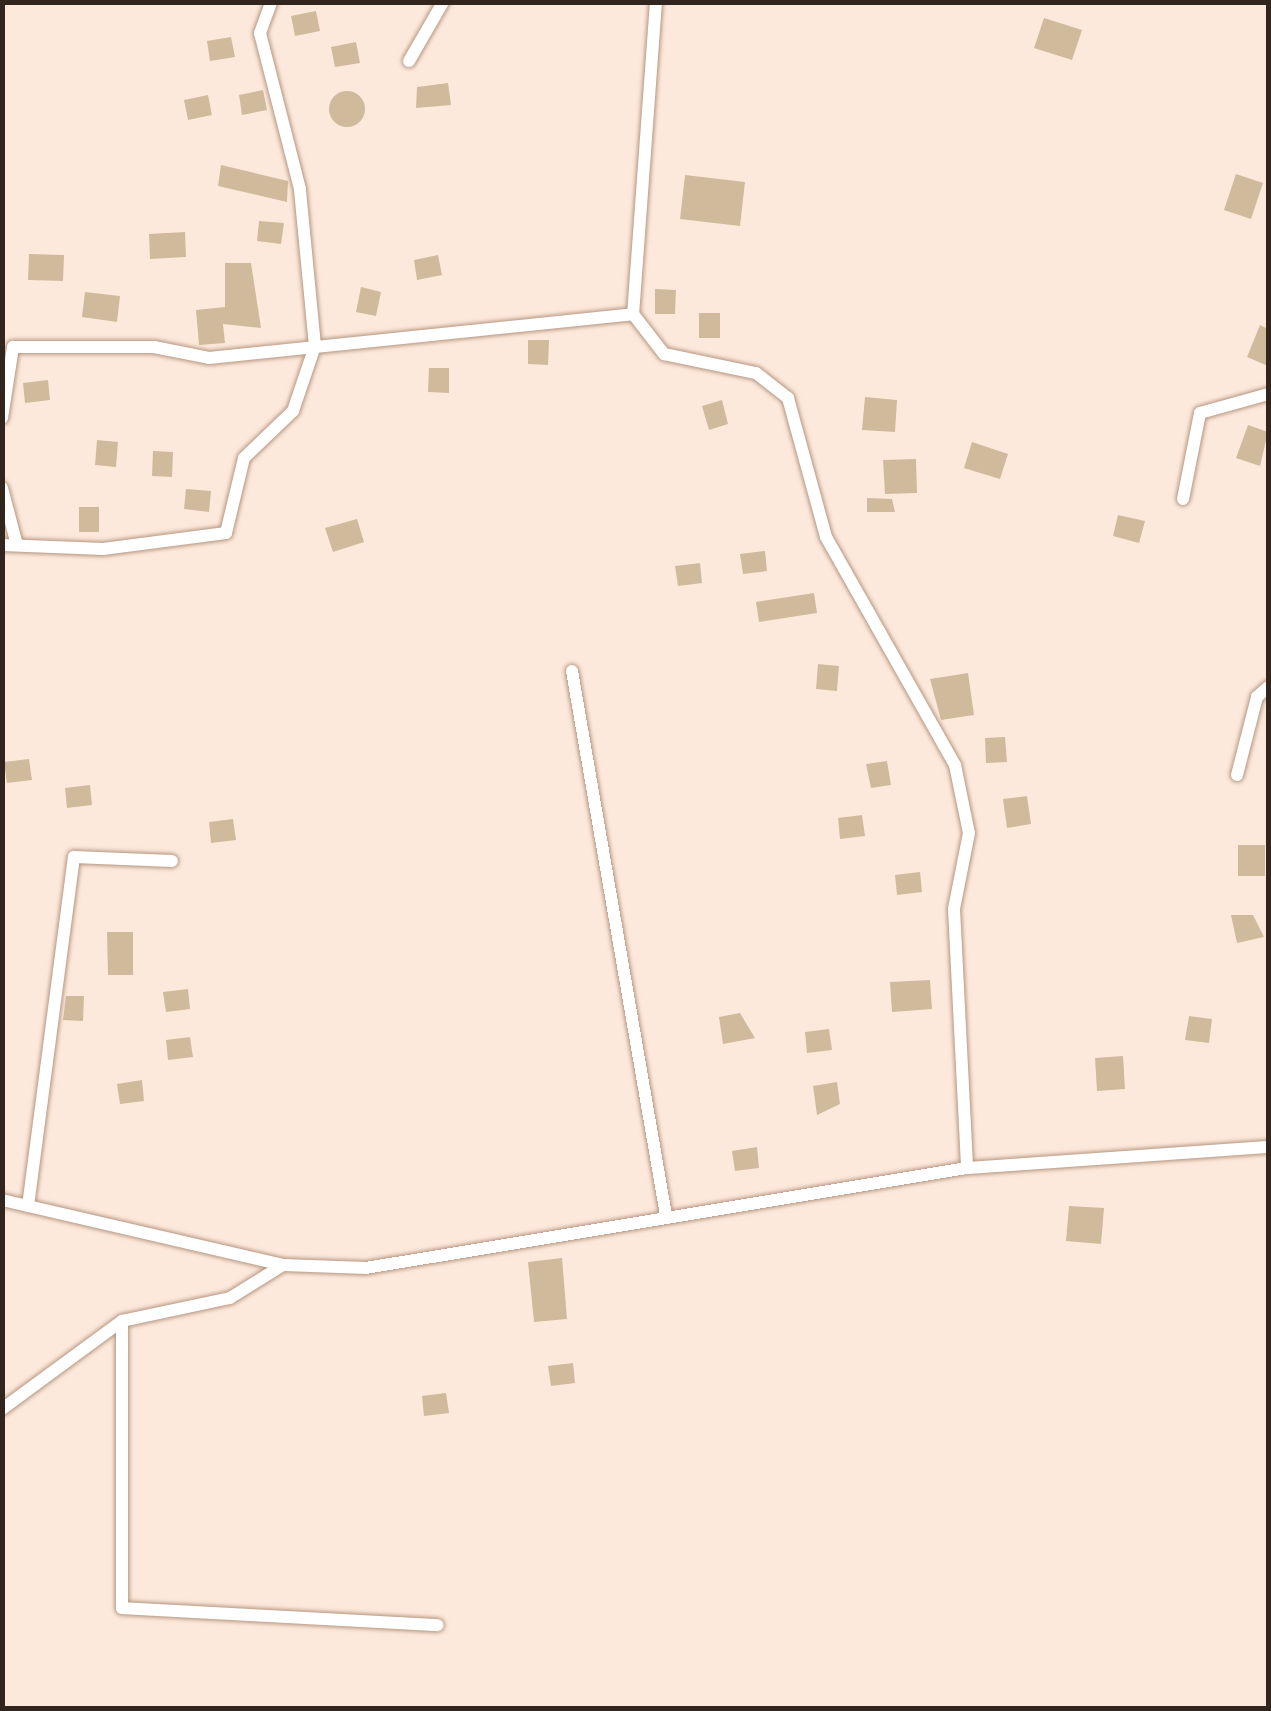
<!DOCTYPE html>
<html>
<head>
<meta charset="utf-8">
<style>
	body { margin:0 }
	#map { position:relative; width:1271px; height:1711px; overflow:hidden; background:#fde9db; font-family:Ubuntu,sans-serif }
	div>[style] { position:absolute }
	[style*='--x'] { left:calc(var(--x)*1px); top:calc(var(--y)*1px); width:calc(var(--w)*1px); rotate:calc(var(--a)*1deg) }
	.building>* { inset:0; background:#cfbb9c }
	.round { border-radius:50% }
	.roads { filter:drop-shadow(0 0 2px #b59681) drop-shadow(0 0 2px #b59681) }
	.street>* { height:12px; margin:-6px; padding:0 6px; transform-origin:6px; border-radius:6px; background:#fff }
	span { translate:-50% -50%; white-space:nowrap; text-align:center; line-height:1.15; -webkit-text-stroke:9px #fde9db; paint-order:stroke }
	.frame { position:absolute; inset:0; border:5px solid #32251d; pointer-events:none }
</style>
</head>
<body>
<div id="map">
	<div class="building">
		<div style="clip-path:polygon(316px 11px,320px 31px,295px 36px,291px 16px)"></div>
		<div style="clip-path:polygon(1044px 18px,1082px 30px,1072px 60px,1034px 48px)"></div>
		<div style="clip-path:polygon(231px 37px,235px 57px,210px 61px,207px 41px)"></div>
		<div style="clip-path:polygon(356px 42px,360px 63px,335px 67px,331px 47px)"></div>
		<div style="clip-path:polygon(448px 83px,451px 105px,416px 108px,417px 87px)"></div>
		<div style="clip-path:polygon(263px 90px,267px 110px,242px 115px,239px 95px)"></div>
		<div class="round" style="left:329px;top:91px;width:36px;height:36px"></div>
		<div style="clip-path:polygon(208px 95px,212px 115px,188px 120px,184px 100px)"></div>
		<div style="clip-path:polygon(221px 165px,288px 181px,287px 202px,218px 186px)"></div>
		<div style="clip-path:polygon(1236px 174px,1263px 183px,1251px 219px,1224px 210px)"></div>
		<div style="clip-path:polygon(685px 175px,745px 182px,740px 226px,680px 219px)"></div>
		<div style="clip-path:polygon(259px 221px,284px 223px,281px 244px,257px 241px)"></div>
		<div style="clip-path:polygon(185px 232px,186px 257px,150px 259px,149px 234px)"></div>
		<div style="clip-path:polygon(29px 254px,64px 255px,63px 281px,28px 280px)"></div>
		<div style="clip-path:polygon(438px 255px,442px 275px,417px 280px,414px 260px)"></div>
		<div style="clip-path:polygon(225px 263px,251px 263px,261px 328px,223px 324px,225px 343px,199px 345px,196px 310px,225px 307px)"></div>
		<div style="clip-path:polygon(361px 287px,381px 292px,376px 316px,356px 312px)"></div>
		<div style="clip-path:polygon(655px 289px,676px 290px,675px 314px,655px 314px)"></div>
		<div style="clip-path:polygon(85px 292px,120px 296px,117px 322px,82px 317px)"></div>
		<div style="clip-path:polygon(699px 313px,720px 313px,720px 338px,699px 338px)"></div>
		<div style="clip-path:polygon(1260px 325px,1268px 329px,1268px 366px,1247px 357px)"></div>
		<div style="clip-path:polygon(528px 340px,549px 340px,548px 365px,528px 364px)"></div>
		<div style="clip-path:polygon(429px 368px,449px 368px,449px 393px,428px 392px)"></div>
		<div style="clip-path:polygon(48px 380px,50px 400px,25px 403px,23px 383px)"></div>
		<div style="clip-path:polygon(865px 397px,897px 400px,895px 432px,862px 430px)"></div>
		<div style="clip-path:polygon(722px 400px,728px 424px,709px 430px,702px 406px)"></div>
		<div style="clip-path:polygon(1248px 425px,1268px 432px,1260px 466px,1236px 458px)"></div>
		<div style="clip-path:polygon(97px 440px,118px 442px,116px 467px,95px 465px)"></div>
		<div style="clip-path:polygon(972px 442px,1008px 454px,1000px 479px,964px 468px)"></div>
		<div style="clip-path:polygon(153px 451px,173px 452px,172px 477px,152px 476px)"></div>
		<div style="clip-path:polygon(916px 459px,917px 493px,885px 494px,883px 460px)"></div>
		<div style="clip-path:polygon(186px 489px,211px 491px,209px 512px,184px 509px)"></div>
		<div style="clip-path:polygon(867px 498px,892px 499px,895px 512px,867px 512px)"></div>
		<div style="clip-path:polygon(79px 507px,99px 507px,99px 532px,79px 532px)"></div>
		<div style="clip-path:polygon(1118px 515px,1145px 521px,1139px 543px,1113px 536px)"></div>
		<div style="clip-path:polygon(357px 519px,364px 542px,333px 552px,325px 528px)"></div>
		<div style="clip-path:polygon(765px 551px,767px 571px,743px 574px,740px 554px)"></div>
		<div style="clip-path:polygon(700px 563px,702px 583px,678px 586px,675px 566px)"></div>
		<div style="clip-path:polygon(814px 593px,817px 613px,759px 622px,756px 602px)"></div>
		<div style="clip-path:polygon(818px 664px,839px 666px,837px 691px,816px 689px)"></div>
		<div style="clip-path:polygon(968px 673px,974px 715px,941px 720px,930px 679px)"></div>
		<div style="clip-path:polygon(1005px 737px,1007px 762px,986px 763px,985px 738px)"></div>
		<div style="clip-path:polygon(29px 759px,32px 780px,7px 783px,4px 762px)"></div>
		<div style="clip-path:polygon(887px 761px,891px 785px,871px 788px,866px 764px)"></div>
		<div style="clip-path:polygon(90px 785px,92px 805px,67px 808px,65px 788px)"></div>
		<div style="clip-path:polygon(1027px 796px,1031px 824px,1007px 828px,1003px 799px)"></div>
		<div style="clip-path:polygon(862px 815px,865px 836px,840px 839px,838px 818px)"></div>
		<div style="clip-path:polygon(233px 819px,236px 840px,211px 843px,209px 822px)"></div>
		<div style="clip-path:polygon(1238px 845px,1265px 845px,1265px 876px,1238px 876px)"></div>
		<div style="clip-path:polygon(920px 872px,922px 892px,897px 895px,895px 875px)"></div>
		<div style="clip-path:polygon(1231px 915px,1253px 915px,1264px 937px,1237px 943px)"></div>
		<div style="clip-path:polygon(107px 932px,133px 932px,133px 975px,108px 975px)"></div>
		<div style="clip-path:polygon(930px 980px,932px 1009px,892px 1012px,890px 982px)"></div>
		<div style="clip-path:polygon(188px 989px,190px 1009px,166px 1012px,163px 992px)"></div>
		<div style="clip-path:polygon(66px 996px,84px 996px,83px 1021px,63px 1020px)"></div>
		<div style="clip-path:polygon(740px 1013px,755px 1038px,723px 1044px,719px 1017px)"></div>
		<div style="clip-path:polygon(1189px 1016px,1212px 1019px,1209px 1043px,1185px 1040px)"></div>
		<div style="clip-path:polygon(829px 1029px,832px 1050px,807px 1053px,805px 1032px)"></div>
		<div style="clip-path:polygon(190px 1037px,193px 1057px,168px 1060px,166px 1040px)"></div>
		<div style="clip-path:polygon(1123px 1056px,1125px 1089px,1097px 1091px,1095px 1058px)"></div>
		<div style="clip-path:polygon(142px 1080px,144px 1101px,120px 1104px,117px 1084px)"></div>
		<div style="clip-path:polygon(837px 1082px,840px 1104px,817px 1115px,813px 1086px)"></div>
		<div style="clip-path:polygon(757px 1147px,759px 1168px,735px 1171px,732px 1151px)"></div>
		<div style="clip-path:polygon(1069px 1206px,1104px 1208px,1101px 1244px,1066px 1241px)"></div>
		<div style="clip-path:polygon(562px 1258px,567px 1319px,534px 1322px,528px 1262px)"></div>
		<div style="clip-path:polygon(573px 1363px,575px 1383px,551px 1386px,548px 1366px)"></div>
		<div style="clip-path:polygon(446px 1393px,449px 1413px,424px 1416px,422px 1396px)"></div>
	</div>
	<div class="roads">
		<div class="street">
			<div style="--x:656;--y:2;--w:313;--a:94.2"></div>
			<div style="--x:633;--y:314;--w:51;--a:52.2"></div>
			<div style="--x:664;--y:354;--w:94;--a:11.7"></div>
			<div style="--x:756;--y:373;--w:41;--a:38"></div>
			<div style="--x:788;--y:398;--w:144;--a:74.7"></div>
			<div style="--x:826;--y:537;--w:262;--a:60.5"></div>
			<div style="--x:955;--y:765;--w:69;--a:78.4"></div>
			<div style="--x:969;--y:833;--w:77;--a:101.2"></div>
			<div style="--x:954;--y:909;--w:259;--a:87.1"></div>
			<div style="--x:409;--y:61;--w:68;--a:-60"></div>
			<div style="--x:2;--y:418;--w:72;--a:-81.2"></div>
			<div style="--x:13;--y:347;--w:141;--a:0"></div>
			<div style="--x:154;--y:347;--w:56;--a:11.3"></div>
			<div style="--x:209;--y:358;--w:426;--a:-5.9"></div>
			<div style="--x:2;--y:488;--w:59;--a:75.3"></div>
			<div style="--x:1183;--y:499;--w:88;--a:-78.8"></div>
			<div style="--x:1200;--y:413;--w:71;--a:-15.6"></div>
			<div style="--x:2;--y:545;--w:101;--a:2.3"></div>
			<div style="--x:103;--y:549;--w:124;--a:-7.4"></div>
			<div style="--x:226;--y:533;--w:77;--a:-76.5"></div>
			<div style="--x:244;--y:458;--w:68;--a:-43.8"></div>
			<div style="--x:293;--y:411;--w:69;--a:-71.3"></div>
			<div style="--x:315;--y:346;--w:158;--a:-95.5"></div>
			<div style="--x:300;--y:189;--w:161;--a:-104.4"></div>
			<div style="--x:260;--y:33;--w:33;--a:-70"></div>
			<div style="--x:572;--y:671;--w:552;--a:80.2"></div>
			<div style="--x:1237;--y:775;--w:81;--a:-75.6"></div>
			<div style="--x:1257;--y:697;--w:15;--a:-42"></div>
			<div style="--x:2;--y:1200;--w:288;--a:13"></div>
			<div style="--x:283;--y:1265;--w:83;--a:2.1"></div>
			<div style="--x:366;--y:1268;--w:609;--a:-9.45"></div>
			<div style="--x:967;--y:1168;--w:302;--a:-4"></div>
			<div style="--x:28;--y:1206;--w:352;--a:-82.5"></div>
			<div style="--x:74;--y:857;--w:98;--a:2.3"></div>
			<div style="--x:283;--y:1265;--w:62;--a:148.1"></div>
			<div style="--x:230;--y:1298;--w:110;--a:168"></div>
			<div style="--x:122;--y:1321;--w:287;--a:90"></div>
			<div style="--x:122;--y:1608;--w:316;--a:3.1"></div>
			<div style="--x:2;--y:1409;--w:149;--a:-36.3"></div>
		</div>
	</div>
	<div class="frame"></div>
</div>
</body>
</html>
